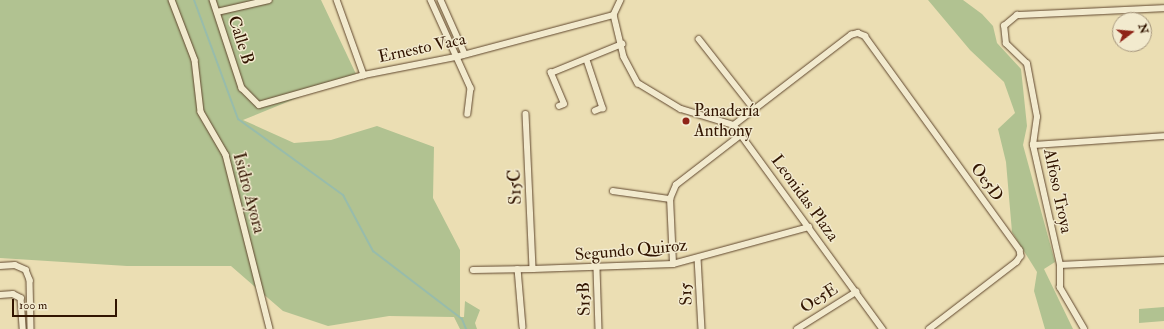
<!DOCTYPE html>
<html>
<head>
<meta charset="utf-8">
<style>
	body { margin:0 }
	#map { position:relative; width:1164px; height:329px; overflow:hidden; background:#ebdeb3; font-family:"IM FELL Double Pica",serif }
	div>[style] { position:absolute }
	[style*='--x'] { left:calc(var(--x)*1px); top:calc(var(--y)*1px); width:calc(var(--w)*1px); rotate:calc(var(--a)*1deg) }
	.green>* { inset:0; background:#b1c291 }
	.stream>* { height:2px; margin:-1px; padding:0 1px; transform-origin:1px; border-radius:1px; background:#98bcab }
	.roads { filter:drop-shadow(0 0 1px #60472e) drop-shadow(0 0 1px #60472e) }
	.minor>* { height:5.5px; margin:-2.75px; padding:0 2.75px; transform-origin:2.75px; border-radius:2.75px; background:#f2eace }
	.dots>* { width:11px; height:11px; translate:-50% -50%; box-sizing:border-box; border:2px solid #f2eace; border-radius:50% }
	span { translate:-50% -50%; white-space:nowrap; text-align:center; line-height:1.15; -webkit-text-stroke:3px #f2eace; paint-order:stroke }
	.street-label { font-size:17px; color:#321501 }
	.poi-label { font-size:17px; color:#321501 }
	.left { translate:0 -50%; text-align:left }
	.north { position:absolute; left:1112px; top:12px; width:40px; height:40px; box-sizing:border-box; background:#f2eace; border:1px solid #a5957c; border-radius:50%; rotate:74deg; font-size:11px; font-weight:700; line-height:16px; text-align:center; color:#321501 }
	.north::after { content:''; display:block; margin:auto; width:14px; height:18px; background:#8f2418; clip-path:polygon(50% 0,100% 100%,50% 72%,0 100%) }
	.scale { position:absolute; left:12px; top:299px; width:105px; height:18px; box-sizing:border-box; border:2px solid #321501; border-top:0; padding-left:5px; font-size:12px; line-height:14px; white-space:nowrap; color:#321501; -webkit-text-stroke:3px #f2eace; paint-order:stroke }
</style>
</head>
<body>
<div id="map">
	<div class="green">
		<div style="clip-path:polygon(0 0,321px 0,356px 74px,243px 120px,294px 143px,331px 140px,377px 126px,434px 147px,433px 198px,460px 250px,460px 316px,457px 317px,464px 317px,465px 301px,480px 310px,475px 323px,477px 329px,460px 329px,454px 317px,389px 316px,328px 326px,283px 311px,231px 266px,127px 266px,0 258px)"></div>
		<div style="clip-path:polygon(928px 0,963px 0,982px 14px,993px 26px,997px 43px,1021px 69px,1027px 126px,1023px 145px,1055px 262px,1044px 269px,1073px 329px,1045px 329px,1034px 291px,1037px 272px,1012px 232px,1006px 162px,998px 129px,1015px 113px,1004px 82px,970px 50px)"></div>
		<div style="clip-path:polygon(1164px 307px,1164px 321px,1139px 323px,1139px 309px)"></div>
	</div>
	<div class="stream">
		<div style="--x:194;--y:0;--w:127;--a:69.7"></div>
		<div style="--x:238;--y:119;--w:130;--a:35.9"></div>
		<div style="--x:343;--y:195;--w:64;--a:61.8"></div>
		<div style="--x:373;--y:251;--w:112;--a:37.4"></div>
		<div style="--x:462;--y:319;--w:11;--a:68"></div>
	</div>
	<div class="roads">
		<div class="minor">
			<div style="--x:172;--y:0;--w:64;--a:69"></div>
			<div style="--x:195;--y:60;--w:52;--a:83.4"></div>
			<div style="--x:201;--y:112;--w:50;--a:59.8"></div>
			<div style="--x:226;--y:155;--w:179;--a:75.8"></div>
			<div style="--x:213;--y:0;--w:93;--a:71.8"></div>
			<div style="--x:242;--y:88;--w:24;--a:45"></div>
			<div style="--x:259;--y:105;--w:109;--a:-15.9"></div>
			<div style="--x:364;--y:75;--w:94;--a:-11.1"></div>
			<div style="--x:456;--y:57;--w:163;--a:-14.9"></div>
			<div style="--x:337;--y:0;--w:80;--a:70.2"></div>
			<div style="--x:431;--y:0;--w:97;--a:65.6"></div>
			<div style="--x:471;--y:88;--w:26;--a:97"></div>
			<div style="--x:441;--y:0;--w:59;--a:66"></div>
			<div style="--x:621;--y:0;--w:17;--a:115"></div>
			<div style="--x:614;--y:15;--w:43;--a:76.6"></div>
			<div style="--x:624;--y:57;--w:30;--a:62"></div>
			<div style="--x:638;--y:83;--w:50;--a:31.2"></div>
			<div style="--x:681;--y:109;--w:55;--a:16.8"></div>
			<div style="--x:734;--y:125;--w:253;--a:53.9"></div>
			<div style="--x:217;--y:12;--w:53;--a:-13"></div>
			<div style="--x:699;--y:39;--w:89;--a:51.8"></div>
			<div style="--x:587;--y:60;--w:51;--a:71.6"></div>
			<div style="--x:603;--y:108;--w:8;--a:157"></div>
			<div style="--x:559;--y:106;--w:5;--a:-22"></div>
			<div style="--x:564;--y:104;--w:34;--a:-113"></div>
			<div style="--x:551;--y:73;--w:77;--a:-22.2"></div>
			<div style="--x:526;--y:114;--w:155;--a:87.4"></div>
			<div style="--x:533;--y:269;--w:140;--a:-2"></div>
			<div style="--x:673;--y:264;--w:141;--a:-15.2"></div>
			<div style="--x:734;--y:125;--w:148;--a:-37.6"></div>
			<div style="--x:851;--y:35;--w:7;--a:-16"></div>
			<div style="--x:858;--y:33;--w:8;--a:23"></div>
			<div style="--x:865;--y:36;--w:264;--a:54.1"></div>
			<div style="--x:1020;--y:250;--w:6;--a:81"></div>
			<div style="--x:1021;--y:256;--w:7;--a:124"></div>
			<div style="--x:1017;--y:262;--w:110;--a:142.4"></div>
			<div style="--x:1033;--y:145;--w:131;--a:-3.9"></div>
			<div style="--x:613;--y:191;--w:58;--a:8"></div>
			<div style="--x:698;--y:258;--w:71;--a:86.8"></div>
			<div style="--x:673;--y:264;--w:65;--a:-92.6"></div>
			<div style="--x:670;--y:199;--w:15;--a:-67"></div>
			<div style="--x:676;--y:185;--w:83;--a:-37.7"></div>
			<div style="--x:1060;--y:265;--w:104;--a:-2.8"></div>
			<div style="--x:0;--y:266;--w:15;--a:-4"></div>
			<div style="--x:15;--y:265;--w:12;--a:24"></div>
			<div style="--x:26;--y:270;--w:11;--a:68"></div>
			<div style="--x:30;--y:280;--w:49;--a:88.8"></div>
			<div style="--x:518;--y:269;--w:58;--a:85.1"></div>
			<div style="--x:597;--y:269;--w:60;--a:88.1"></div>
			<div style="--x:473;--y:270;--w:60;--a:-1"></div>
			<div style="--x:0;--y:295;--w:13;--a:-4"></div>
			<div style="--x:13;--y:294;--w:9;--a:27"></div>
			<div style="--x:21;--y:298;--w:31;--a:86"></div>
			<div style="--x:797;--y:329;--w:70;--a:-32.1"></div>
			<div style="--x:1084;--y:329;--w:48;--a:-120.3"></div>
			<div style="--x:1060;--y:288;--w:23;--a:-90"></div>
			<div style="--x:1060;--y:265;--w:123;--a:-102.7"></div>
			<div style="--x:1033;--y:145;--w:28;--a:-82"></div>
			<div style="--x:1037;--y:117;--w:54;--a:-100.7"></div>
			<div style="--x:1027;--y:64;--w:29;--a:-136"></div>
			<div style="--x:1006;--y:44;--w:18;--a:-96"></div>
			<div style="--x:1004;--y:26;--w:17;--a:-40"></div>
			<div style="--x:1017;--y:15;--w:147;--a:-2.7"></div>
		</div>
	</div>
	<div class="dots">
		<div style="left:686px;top:121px;background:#8f2418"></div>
	</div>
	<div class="street-label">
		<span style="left:241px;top:40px;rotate:72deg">Calle B</span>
		<span style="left:422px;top:48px;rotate:-12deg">Ernesto Vaca</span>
		<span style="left:987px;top:182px;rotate:54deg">Oe5D</span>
		<span style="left:515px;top:187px;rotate:-93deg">S15C</span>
		<span style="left:1058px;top:191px;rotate:78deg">Alfoso Troya</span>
		<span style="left:249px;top:193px;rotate:75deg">Isidro Ayora</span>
		<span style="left:805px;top:198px;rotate:54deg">Leonidas Plaza</span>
		<span style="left:631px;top:250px;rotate:-5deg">Segundo Quiroz</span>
		<span style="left:686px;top:294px;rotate:-93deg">S15</span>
		<span style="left:819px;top:298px;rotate:-32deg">Oe5E</span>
		<span style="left:584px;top:299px;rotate:-92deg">S15B</span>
	</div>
	<div class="poi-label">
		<span class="left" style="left:694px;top:121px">Panadería<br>Anthony</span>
	</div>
	<div class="north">N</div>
	<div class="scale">100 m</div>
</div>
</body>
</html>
